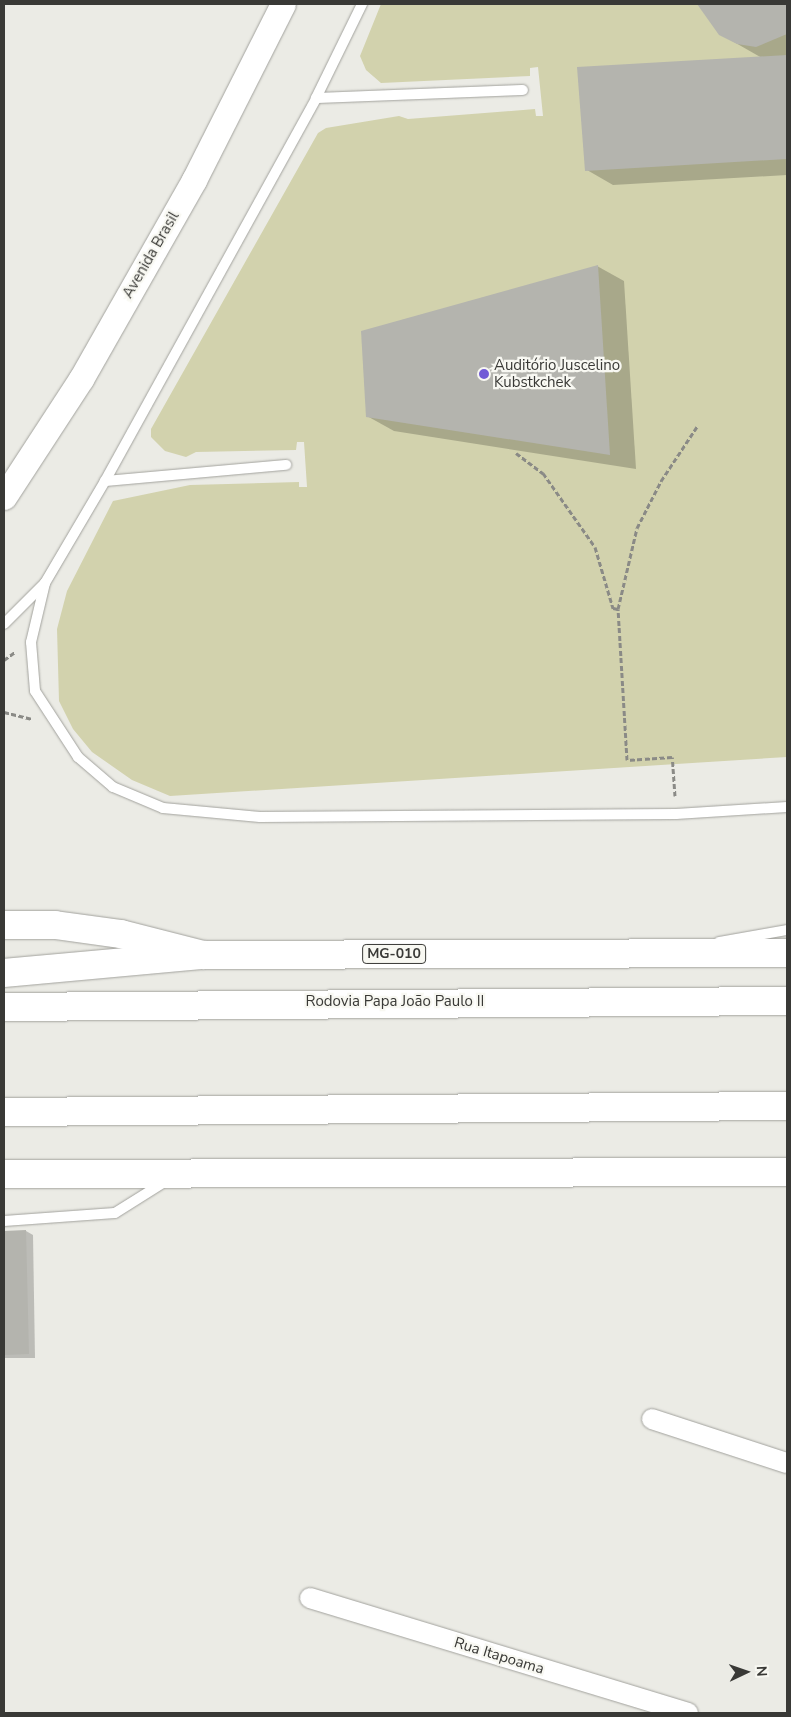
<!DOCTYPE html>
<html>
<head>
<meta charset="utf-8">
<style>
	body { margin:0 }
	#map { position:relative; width:791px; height:1717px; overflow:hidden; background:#ebebe5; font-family:"Nunito Sans",sans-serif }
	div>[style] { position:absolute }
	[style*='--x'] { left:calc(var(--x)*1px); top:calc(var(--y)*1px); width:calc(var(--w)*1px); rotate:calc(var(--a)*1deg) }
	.green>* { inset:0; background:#d2d2ad }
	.shadow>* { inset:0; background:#0003 }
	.building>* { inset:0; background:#b4b4ae }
	.path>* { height:3px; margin-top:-1.5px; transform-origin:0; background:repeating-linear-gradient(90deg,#8a8a86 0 5px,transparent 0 7.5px) }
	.roads { filter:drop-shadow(0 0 1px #a2a29d) drop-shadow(0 0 1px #a2a29d) }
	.service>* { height:10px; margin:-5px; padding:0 5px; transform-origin:5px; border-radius:5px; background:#fff }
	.minor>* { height:20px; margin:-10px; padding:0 10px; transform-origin:10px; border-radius:10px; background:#fff }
	.tertiary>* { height:25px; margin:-12.5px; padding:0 12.5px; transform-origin:12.5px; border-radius:12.5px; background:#fff }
	.primary>* { height:28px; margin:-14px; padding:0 14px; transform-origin:14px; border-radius:14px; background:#fff }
	.motorway>* { height:28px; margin:-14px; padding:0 14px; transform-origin:14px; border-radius:14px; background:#fff }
	.dots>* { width:14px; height:14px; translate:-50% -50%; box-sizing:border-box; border:2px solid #f8f8f2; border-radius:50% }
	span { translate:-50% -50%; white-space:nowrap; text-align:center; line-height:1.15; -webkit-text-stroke:4.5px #f8f8f2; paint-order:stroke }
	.shield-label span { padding:1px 4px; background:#f8f8f2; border:1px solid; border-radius:4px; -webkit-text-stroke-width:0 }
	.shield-label { font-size:14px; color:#393936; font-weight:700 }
	.street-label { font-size:15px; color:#393936 }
	.poi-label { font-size:15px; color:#393936 }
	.left { translate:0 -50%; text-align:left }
	.frame { position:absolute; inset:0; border:5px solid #393936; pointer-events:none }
	.north { position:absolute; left:721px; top:1647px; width:50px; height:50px; -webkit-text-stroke:4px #f8f8f2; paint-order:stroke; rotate:87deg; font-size:14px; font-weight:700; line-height:20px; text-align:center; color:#393936 }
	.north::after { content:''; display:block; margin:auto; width:18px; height:22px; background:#393936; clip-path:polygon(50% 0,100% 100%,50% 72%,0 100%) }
</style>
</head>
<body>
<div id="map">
	<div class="green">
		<div style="clip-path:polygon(381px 4px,787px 4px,787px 757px,170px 796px,132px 780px,92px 752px,73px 729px,59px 701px,57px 629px,67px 591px,113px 501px,190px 485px,299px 482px,299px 487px,307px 487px,304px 442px,297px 442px,296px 450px,196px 452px,186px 457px,165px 451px,151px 437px,151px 429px,318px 133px,326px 128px,399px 116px,408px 119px,535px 109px,536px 116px,543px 116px,538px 67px,530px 68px,530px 76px,381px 83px,366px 70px,360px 56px)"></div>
	</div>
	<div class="shadow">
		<div style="clip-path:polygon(699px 4px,787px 4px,787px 175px,613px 185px,587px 170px,762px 58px,720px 34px)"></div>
		<div style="clip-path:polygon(597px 266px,624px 281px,636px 469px,394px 431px,367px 416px)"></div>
		<div style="clip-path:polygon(26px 1231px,33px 1235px,35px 1358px,4px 1358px,4px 1232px)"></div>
	</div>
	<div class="building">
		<div style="clip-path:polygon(697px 4px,787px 4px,787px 34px,756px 47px,737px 44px,719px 35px)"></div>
		<div style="clip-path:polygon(787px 55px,787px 159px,585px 171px,577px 67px)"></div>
		<div style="clip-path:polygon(598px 265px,610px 455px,366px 417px,361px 331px)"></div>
		<div style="clip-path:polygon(26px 1230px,29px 1354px,4px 1355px,4px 1231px)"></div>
	</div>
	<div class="path">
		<div style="--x:516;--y:453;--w:34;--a:37"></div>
		<div style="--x:543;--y:473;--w:90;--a:54.9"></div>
		<div style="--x:595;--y:547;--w:64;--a:73.6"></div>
		<div style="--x:613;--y:608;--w:5;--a:11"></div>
		<div style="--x:4;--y:660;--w:14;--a:-36"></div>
		<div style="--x:4;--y:712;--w:29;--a:14"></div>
		<div style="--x:675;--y:796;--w:39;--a:-94"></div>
		<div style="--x:672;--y:757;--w:45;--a:176.2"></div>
		<div style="--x:627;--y:760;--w:151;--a:-93.4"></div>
		<div style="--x:618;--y:609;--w:83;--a:-76.8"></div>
		<div style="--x:637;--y:528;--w:53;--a:-62.9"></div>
		<div style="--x:661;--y:481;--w:67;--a:-56.5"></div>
	</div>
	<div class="roads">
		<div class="service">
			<div style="--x:316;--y:98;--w:207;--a:-2.2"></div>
			<div style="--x:105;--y:481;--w:182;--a:-5.1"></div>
			<div style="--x:45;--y:583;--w:61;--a:103.3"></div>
			<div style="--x:31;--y:642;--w:49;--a:85.3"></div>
			<div style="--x:35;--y:691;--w:79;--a:56.9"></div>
			<div style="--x:78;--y:757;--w:46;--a:40.6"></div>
			<div style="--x:113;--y:787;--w:54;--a:22.8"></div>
			<div style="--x:163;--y:808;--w:97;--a:5.3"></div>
			<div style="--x:260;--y:817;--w:416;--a:-0.4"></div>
			<div style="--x:676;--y:814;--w:111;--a:-3.6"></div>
			<div style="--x:4;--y:624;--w:58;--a:-45"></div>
			<div style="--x:45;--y:583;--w:118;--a:-59.5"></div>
			<div style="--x:105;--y:481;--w:437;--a:-61.1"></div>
			<div style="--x:316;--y:98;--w:105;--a:-63.9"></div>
			<div style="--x:719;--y:942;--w:69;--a:-10"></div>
			<div style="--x:4;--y:1221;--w:111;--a:-4.1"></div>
			<div style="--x:115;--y:1213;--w:60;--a:-32.1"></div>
		</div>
		<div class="minor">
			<div style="--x:652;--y:1419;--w:142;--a:18.1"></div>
			<div style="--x:310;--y:1598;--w:395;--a:16.9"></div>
		</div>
		<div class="tertiary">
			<div style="--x:4;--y:497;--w:141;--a:-56.9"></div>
			<div style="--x:81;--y:379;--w:229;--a:-60.4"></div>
			<div style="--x:194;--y:180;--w:197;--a:-63.2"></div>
		</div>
		<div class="primary">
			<div style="--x:4;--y:925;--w:51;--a:0"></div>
			<div style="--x:55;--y:925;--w:67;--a:7.8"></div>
			<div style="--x:121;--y:934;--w:85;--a:14.4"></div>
			<div style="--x:203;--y:955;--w:584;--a:-0.2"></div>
			<div style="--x:4;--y:1174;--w:783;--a:-0.15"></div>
		</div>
		<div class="motorway">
			<div style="--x:4;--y:973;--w:200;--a:-5.2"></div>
			<div style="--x:4;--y:1007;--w:783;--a:-0.44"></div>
			<div style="--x:4;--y:1112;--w:783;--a:-0.44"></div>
		</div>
	</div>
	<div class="dots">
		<div style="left:484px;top:374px;background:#725bd6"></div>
	</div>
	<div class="shield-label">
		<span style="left:394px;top:954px">MG-010</span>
	</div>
	<div class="street-label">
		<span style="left:151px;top:255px;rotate:-60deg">Avenida Brasil</span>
		<span style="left:395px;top:1002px">Rodovia Papa João Paulo II</span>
		<span style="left:499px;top:1656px;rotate:17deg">Rua Itapoama</span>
	</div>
	<div class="poi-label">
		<span class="left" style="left:494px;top:374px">Auditório Juscelino<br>Kubstkchek</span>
	</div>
	<div class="frame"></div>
	<div class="north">N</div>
</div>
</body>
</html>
